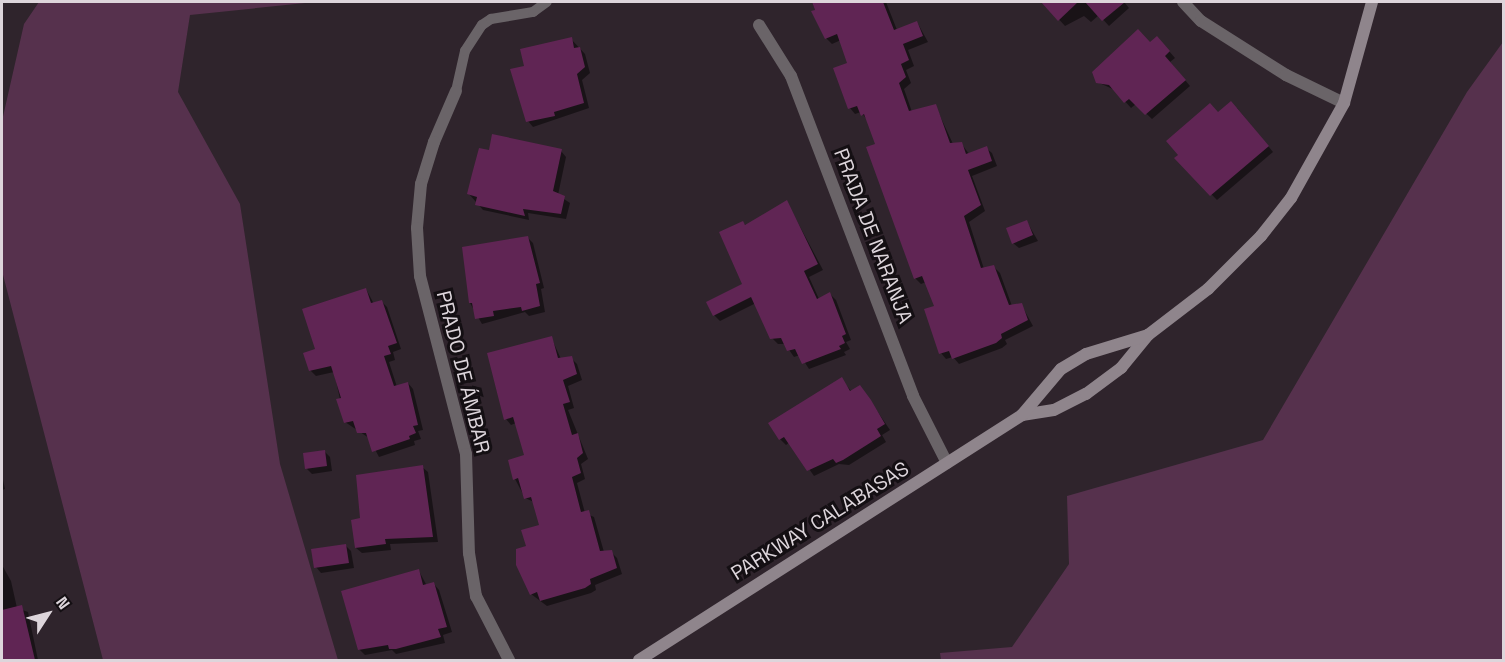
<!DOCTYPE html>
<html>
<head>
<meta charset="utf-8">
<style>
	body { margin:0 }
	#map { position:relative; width:1505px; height:662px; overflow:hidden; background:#2f242c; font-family:"Space Grotesk",sans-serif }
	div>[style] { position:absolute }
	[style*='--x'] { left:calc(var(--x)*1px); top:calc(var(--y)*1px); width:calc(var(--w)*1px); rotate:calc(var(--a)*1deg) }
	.green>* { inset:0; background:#56314d }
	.shadow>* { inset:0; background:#0007 }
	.building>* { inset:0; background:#602554 }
	.lane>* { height:10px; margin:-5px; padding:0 5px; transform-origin:5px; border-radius:5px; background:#6a6468 }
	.street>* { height:12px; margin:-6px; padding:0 6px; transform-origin:6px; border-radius:6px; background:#6a6468 }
	.secondary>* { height:12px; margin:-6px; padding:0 6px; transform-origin:6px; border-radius:6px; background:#8f858c }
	span { translate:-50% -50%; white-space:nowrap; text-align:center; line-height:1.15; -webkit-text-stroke:6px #140f13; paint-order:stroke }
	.street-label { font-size:20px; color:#ddd5db }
	.frame { position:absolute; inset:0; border:3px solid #ddd5db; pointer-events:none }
	.north { position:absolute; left:18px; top:584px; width:60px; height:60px; -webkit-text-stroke:4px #140f13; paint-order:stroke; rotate:54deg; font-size:16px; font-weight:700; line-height:24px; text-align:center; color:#ddd5db }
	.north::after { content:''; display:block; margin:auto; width:21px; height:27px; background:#ddd5db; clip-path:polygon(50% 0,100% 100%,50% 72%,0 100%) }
</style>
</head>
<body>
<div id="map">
	<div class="green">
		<div style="clip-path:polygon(39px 2px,315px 2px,190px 15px,178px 92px,240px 204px,280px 464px,338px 660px,103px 660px,2px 271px,2px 121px,24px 24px)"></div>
		<div style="clip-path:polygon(1503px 42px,1503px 660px,941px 660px,940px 653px,1012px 647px,1069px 564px,1067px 496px,1263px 440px,1467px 92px)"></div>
	</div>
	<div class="shadow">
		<div style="clip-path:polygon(812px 2px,886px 2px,897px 30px,917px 22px,928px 42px,908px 50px,914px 66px,906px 70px,911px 83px,904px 89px,912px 112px,935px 105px,953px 144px,961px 143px,969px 154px,986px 148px,992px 153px,997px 166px,972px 176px,985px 211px,969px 222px,984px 269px,994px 267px,1000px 273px,1012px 306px,1021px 304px,1033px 326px,1005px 340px,1007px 344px,1002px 348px,959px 364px,953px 357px,946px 359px,941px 353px,936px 306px,926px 282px,921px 284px,915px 278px,877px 145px,868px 121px,861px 112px,855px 114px,850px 108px,835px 69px,849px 64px,841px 40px,832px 44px,826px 38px)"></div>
		<div style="clip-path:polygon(1043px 2px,1124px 2px,1129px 8px,1109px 26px,1099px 15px,1091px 22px,1084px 16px,1065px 26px)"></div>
		<div style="clip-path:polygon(571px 39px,585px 54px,590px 73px,582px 80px,589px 108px,533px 127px,528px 121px,525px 67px)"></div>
		<div style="clip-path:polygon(1150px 44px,1163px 44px,1175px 58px,1170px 62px,1190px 86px,1152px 119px,1136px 104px,1131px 108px,1115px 90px,1097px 82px)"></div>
		<div style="clip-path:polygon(1237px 108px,1273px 152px,1217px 200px,1176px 158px,1218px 114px)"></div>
		<div style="clip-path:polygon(561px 151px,566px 157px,558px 195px,570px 203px,566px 219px,528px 213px,529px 220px,483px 210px,469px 194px)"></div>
		<div style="clip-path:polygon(787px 202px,823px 270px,809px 277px,819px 299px,830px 294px,836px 300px,851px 340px,846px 342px,850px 349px,844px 352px,846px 355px,809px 369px,800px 355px,794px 357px,785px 344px,778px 344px,772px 338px,756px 303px,720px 321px,714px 315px,744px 285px,743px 223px,747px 226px)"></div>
		<div style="clip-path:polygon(1027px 222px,1038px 241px,1019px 248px,1013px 243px)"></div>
		<div style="clip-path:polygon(528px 238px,533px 243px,544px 288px,541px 289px,545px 312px,529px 316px,525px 312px,482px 324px,470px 303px)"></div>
		<div style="clip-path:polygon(366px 289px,374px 304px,381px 301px,387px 307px,401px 349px,393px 352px,395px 360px,389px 362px,397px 387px,408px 383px,413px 389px,423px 430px,418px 431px,421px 439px,414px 441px,415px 445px,379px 457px,369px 438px,345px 422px,334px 372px,316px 376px,310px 370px,317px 350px)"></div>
		<div style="clip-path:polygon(551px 337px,561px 359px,571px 358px,577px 364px,582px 380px,568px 386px,574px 408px,568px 410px,588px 459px,581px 464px,585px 479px,577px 483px,585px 513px,594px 517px,604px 552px,611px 552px,617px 558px,622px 574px,595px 585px,596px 590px,591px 593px,547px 606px,531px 594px,528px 547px,541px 526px,534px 502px,525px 498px,515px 479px,526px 456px,516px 423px,511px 425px,506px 419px)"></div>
		<div style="clip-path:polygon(841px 379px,852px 392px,865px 393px,890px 430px,882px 435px,886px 442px,849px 465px,839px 464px,814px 476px,790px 442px,786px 445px,780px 439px)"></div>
		<div style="clip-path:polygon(324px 451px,330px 457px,332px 471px,312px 474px,307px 469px)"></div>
		<div style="clip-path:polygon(422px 467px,428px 472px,438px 542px,390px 544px,391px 550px,362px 553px,356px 548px,361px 520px)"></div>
		<div style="clip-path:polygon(2px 475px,5px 489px,2px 490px)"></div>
		<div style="clip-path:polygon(345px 545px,351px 551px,354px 568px,321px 573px,316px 567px)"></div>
		<div style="clip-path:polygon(2px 565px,11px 581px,17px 608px,28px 612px,38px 660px,2px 660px)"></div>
		<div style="clip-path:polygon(419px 571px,427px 586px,434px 584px,439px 590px,452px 632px,443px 635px,445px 643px,396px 654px,392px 650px,365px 655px,359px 649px)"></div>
	</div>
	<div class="building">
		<div style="clip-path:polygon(812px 2px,883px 2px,894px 30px,917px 21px,923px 36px,903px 44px,909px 60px,901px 64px,906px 77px,899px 83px,909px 111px,936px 104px,950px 143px,962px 142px,966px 154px,987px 146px,992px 161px,968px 170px,981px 205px,964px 216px,981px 268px,994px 265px,1009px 305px,1022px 303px,1028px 320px,1001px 334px,1002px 338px,996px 343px,952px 359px,949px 351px,939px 354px,924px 309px,934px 306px,922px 276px,914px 279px,866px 147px,875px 144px,864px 114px,861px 116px,857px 106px,848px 109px,833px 68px,847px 63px,837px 34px,825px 39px,811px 11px,815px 10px)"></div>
		<div style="clip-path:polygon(1041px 2px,1078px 2px,1058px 21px)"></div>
		<div style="clip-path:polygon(1085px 2px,1125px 2px,1102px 21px)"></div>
		<div style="clip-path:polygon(1138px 29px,1150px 42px,1157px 36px,1170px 51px,1165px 56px,1186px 80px,1145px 115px,1129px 99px,1124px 103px,1109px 85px,1096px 83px,1092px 72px)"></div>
		<div style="clip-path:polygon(572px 37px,574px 48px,580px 47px,585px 67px,577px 74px,584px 103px,554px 112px,555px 116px,526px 122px,510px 69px,524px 66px,520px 49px)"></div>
		<div style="clip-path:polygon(1231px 101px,1269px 146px,1210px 196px,1174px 158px,1178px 155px,1166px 141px,1210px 103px,1218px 112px)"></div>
		<div style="clip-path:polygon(492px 134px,562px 149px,553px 191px,565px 196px,561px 214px,523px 209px,525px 216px,475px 205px,477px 197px,467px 194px,472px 174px,479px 148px,489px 150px)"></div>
		<div style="clip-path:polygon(787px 200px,818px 264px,804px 271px,817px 299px,830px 292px,846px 334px,842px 336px,845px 343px,839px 346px,841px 349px,802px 364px,795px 349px,787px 351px,781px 338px,770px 339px,751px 297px,713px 316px,706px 302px,742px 284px,719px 232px,743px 221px,745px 225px)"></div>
		<div style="clip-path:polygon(1027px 220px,1033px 235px,1012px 244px,1006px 228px)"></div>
		<div style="clip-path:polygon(528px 236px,540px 283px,536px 284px,540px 306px,522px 311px,521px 307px,493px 311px,494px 316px,475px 319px,472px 303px,469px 303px,462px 247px)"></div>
		<div style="clip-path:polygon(366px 288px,371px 303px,382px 300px,397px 343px,388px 346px,391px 354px,384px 356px,394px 386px,408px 382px,418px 425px,413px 426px,416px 433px,409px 436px,410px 439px,372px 452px,366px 433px,357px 433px,353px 421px,344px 423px,336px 399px,341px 398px,331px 366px,309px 371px,303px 353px,315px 349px,302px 309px)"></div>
		<div style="clip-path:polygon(552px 336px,558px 358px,572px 356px,577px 374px,563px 380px,570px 402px,563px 404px,572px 435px,578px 433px,583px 453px,577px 458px,581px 473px,572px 477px,581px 512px,589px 510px,600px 551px,612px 550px,617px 568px,590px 579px,591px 584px,585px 588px,540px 601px,537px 592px,530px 595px,516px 565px,516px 549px,526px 546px,521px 530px,539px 525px,531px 497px,524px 499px,518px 478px,513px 480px,508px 460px,524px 455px,513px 417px,504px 420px,487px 353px)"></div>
		<div style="clip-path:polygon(842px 377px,850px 391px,860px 385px,871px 400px,885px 424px,877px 429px,881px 436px,843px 460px,836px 463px,833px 459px,807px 471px,784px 437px,779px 440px,768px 423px)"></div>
		<div style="clip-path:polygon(325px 450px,327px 466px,305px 469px,303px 453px)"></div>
		<div style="clip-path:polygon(423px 465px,433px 537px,385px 539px,386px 544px,355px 548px,351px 520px,360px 518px,356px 475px)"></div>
		<div style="clip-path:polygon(346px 544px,349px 563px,314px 568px,311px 549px)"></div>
		<div style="clip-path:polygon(419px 569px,423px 585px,434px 582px,447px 627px,438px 629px,441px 637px,396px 649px,389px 649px,388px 645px,358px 650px,341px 591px)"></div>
		<div style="clip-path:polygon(22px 605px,35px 660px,2px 660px,2px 610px)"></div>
	</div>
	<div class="lane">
		<div style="--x:456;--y:91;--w:41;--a:-77.3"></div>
		<div style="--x:465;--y:51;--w:31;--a:-57"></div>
		<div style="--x:482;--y:25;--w:11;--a:-34"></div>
		<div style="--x:491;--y:19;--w:43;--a:-9.5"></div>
		<div style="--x:533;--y:12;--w:17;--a:-36"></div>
	</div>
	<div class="street">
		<div style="--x:1183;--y:2;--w:26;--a:47"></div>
		<div style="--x:1201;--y:21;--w:101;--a:32.4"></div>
		<div style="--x:1286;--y:75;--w:64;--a:25.8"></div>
		<div style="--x:759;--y:25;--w:60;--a:57.9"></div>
		<div style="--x:791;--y:76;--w:342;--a:69.1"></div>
		<div style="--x:913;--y:396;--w:75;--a:63.1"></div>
		<div style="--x:456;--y:91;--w:56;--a:113.3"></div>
		<div style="--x:434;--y:142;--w:44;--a:107.2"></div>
		<div style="--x:421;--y:184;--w:44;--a:95.2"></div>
		<div style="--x:417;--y:228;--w:48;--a:86.4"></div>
		<div style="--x:420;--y:276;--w:184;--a:75.5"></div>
		<div style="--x:466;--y:454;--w:99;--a:88.3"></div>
		<div style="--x:469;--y:553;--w:44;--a:80.8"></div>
		<div style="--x:476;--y:596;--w:72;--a:62.7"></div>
	</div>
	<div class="secondary">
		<div style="--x:1022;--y:415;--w:32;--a:-9"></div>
		<div style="--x:1054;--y:410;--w:36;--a:-27"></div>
		<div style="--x:1086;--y:394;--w:44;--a:-36.6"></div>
		<div style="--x:1121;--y:368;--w:43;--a:-50.7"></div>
		<div style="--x:1148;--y:335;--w:76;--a:-37.5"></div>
		<div style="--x:1208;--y:289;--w:75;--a:-45"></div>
		<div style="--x:1261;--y:236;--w:48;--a:-51.7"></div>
		<div style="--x:1291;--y:198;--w:109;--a:-60.8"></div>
		<div style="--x:1344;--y:103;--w:105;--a:-74.5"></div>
		<div style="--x:639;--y:660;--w:455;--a:-32.6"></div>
		<div style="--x:1022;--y:415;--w:60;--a:-49.7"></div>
		<div style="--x:1061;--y:369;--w:29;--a:-31"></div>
		<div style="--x:1086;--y:354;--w:65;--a:-17"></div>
	</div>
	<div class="street-label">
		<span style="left:873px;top:236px;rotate:69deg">PRADA DE NARANJA</span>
		<span style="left:463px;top:372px;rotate:76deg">PRADO DE ÁMBAR</span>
		<span style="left:820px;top:521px;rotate:-32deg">PARKWAY CALABASAS</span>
	</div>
	<div class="frame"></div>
	<div class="north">N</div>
</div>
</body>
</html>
